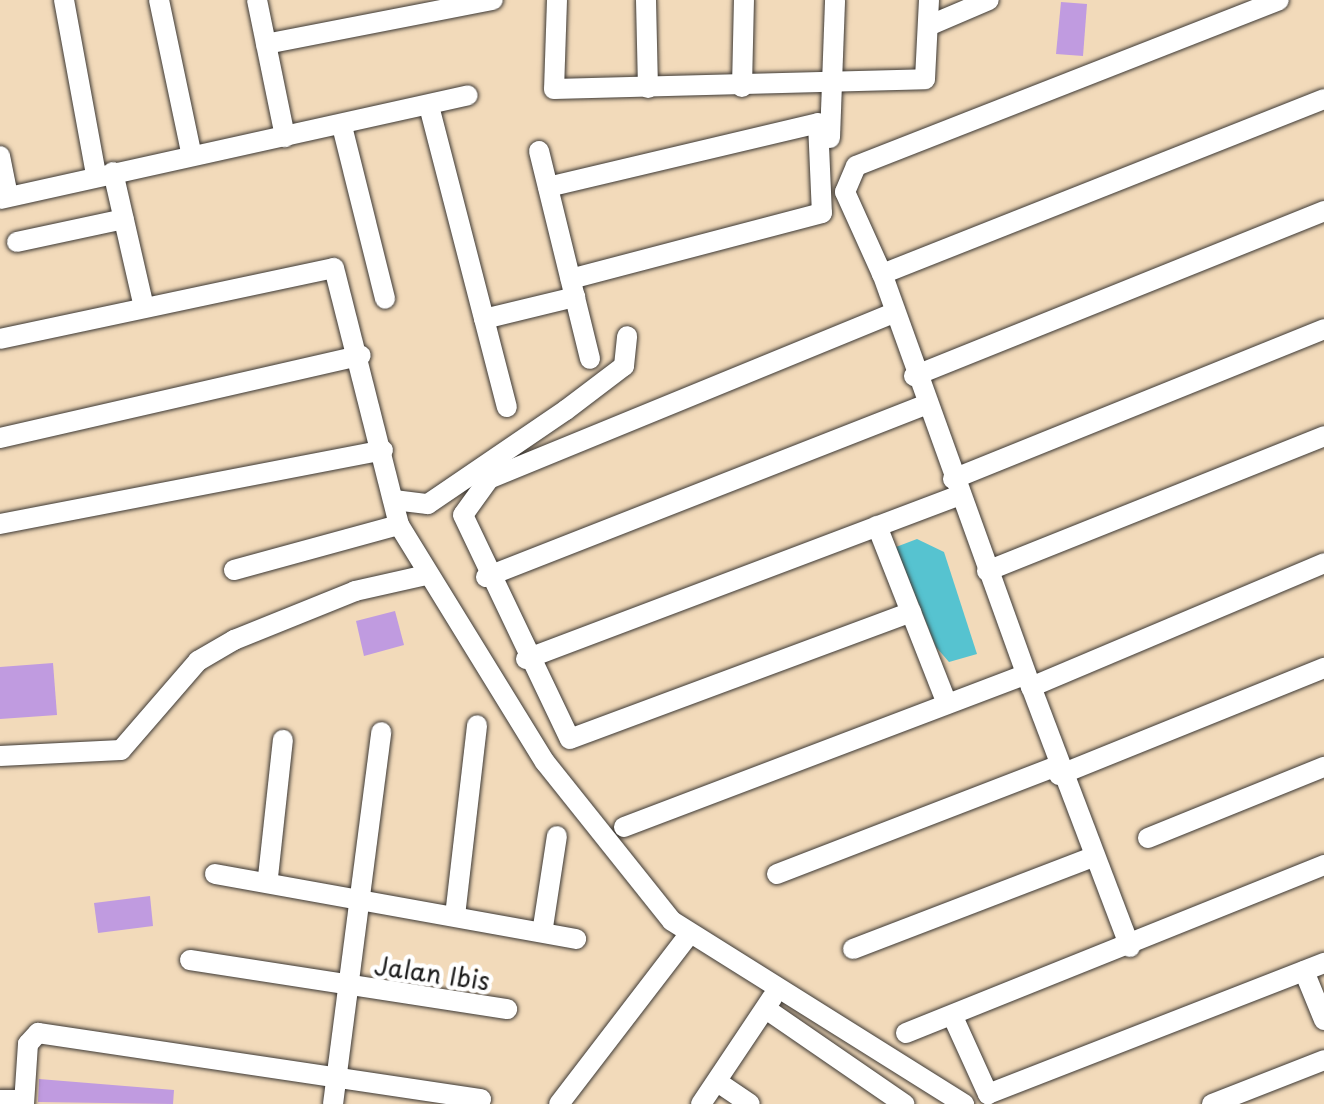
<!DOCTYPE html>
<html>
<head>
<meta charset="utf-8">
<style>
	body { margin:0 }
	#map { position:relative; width:1324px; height:1104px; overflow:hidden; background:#f2daba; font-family:"Playpen Sans",sans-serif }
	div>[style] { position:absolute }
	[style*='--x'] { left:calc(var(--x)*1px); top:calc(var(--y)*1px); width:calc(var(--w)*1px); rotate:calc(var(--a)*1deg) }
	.water>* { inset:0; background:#56c3d0 }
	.building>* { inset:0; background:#c09be0 }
	.roads { filter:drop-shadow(0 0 2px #3c3834) drop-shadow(0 0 2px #3c3834) }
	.minor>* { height:20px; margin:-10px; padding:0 10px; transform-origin:10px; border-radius:10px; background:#fff }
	span { translate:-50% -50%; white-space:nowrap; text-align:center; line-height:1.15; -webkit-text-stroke:9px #fff; paint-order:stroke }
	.street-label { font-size:25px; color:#1c1c1c }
</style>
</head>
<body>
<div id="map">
	<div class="water">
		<div style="clip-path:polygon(917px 539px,944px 552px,977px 654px,949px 662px,936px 647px,896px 547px)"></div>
	</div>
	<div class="building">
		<div style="clip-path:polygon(1061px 2px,1087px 4px,1083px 56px,1056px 54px)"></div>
		<div style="clip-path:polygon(395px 611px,404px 645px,364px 656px,356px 621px)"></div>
		<div style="clip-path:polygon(53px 663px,57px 715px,0 719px,0 667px)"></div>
		<div style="clip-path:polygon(150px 896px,153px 926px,98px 933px,94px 903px)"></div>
		<div style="clip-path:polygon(39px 1079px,174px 1090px,173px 1104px,38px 1102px)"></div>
	</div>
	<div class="roads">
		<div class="minor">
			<div style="--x:64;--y:0;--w:178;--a:79.6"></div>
			<div style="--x:159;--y:0;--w:159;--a:78.1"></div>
			<div style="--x:257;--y:0;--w:140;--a:78.4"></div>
			<div style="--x:557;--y:0;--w:89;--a:91.9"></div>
			<div style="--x:554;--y:89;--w:371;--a:-1.5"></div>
			<div style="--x:925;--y:79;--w:79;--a:-87.1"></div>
			<div style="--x:646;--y:0;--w:88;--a:88.7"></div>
			<div style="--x:928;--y:26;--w:66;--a:-23.1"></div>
			<div style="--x:266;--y:44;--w:231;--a:-11"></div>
			<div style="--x:742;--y:87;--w:87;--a:-88.7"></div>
			<div style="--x:429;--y:106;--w:311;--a:75.5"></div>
			<div style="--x:342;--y:126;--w:178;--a:76"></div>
			<div style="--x:830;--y:138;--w:138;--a:-87.9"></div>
			<div style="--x:539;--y:151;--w:214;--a:76.2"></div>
			<div style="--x:0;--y:156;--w:41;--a:78.7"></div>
			<div style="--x:113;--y:172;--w:139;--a:77.1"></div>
			<div style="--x:548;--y:187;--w:277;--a:-13.3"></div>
			<div style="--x:818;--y:123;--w:90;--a:87.5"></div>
			<div style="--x:822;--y:213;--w:260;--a:165.3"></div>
			<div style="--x:0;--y:199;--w:479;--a:-12.5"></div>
			<div style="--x:17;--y:242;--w:109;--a:-12.1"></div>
			<div style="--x:882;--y:274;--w:90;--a:-114.3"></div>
			<div style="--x:845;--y:192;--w:28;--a:-67"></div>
			<div style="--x:856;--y:166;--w:454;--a:-21.4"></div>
			<div style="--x:891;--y:314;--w:435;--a:157.7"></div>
			<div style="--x:489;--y:479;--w:44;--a:125.8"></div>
			<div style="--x:463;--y:515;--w:248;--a:64.5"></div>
			<div style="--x:570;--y:739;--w:364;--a:-20.4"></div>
			<div style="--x:484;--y:319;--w:94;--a:-13.6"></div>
			<div style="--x:0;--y:339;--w:341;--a:-12"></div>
			<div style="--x:334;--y:268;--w:265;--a:75.8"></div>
			<div style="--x:399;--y:525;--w:278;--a:58.4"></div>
			<div style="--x:545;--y:762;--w:203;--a:51.4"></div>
			<div style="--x:672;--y:921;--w:345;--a:32.1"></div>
			<div style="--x:914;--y:376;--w:442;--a:-21.9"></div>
			<div style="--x:0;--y:438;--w:370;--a:-12.9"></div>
			<div style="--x:953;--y:479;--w:400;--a:-22"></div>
			<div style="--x:394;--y:500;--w:34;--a:7"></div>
			<div style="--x:428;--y:504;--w:167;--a:-34.3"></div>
			<div style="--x:566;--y:410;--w:73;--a:-37.2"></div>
			<div style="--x:624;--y:366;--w:30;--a:-84"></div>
			<div style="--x:0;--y:524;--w:390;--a:-10.9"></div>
			<div style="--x:877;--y:526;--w:191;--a:68.5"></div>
			<div style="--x:234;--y:570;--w:171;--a:-15.3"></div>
			<div style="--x:987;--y:571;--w:363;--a:-21.8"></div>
			<div style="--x:486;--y:577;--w:471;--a:-21.4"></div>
			<div style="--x:526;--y:659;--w:463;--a:-20.7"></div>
			<div style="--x:1031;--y:687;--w:439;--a:-109.8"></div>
			<div style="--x:882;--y:274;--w:475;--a:-21.6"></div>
			<div style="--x:0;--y:756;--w:121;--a:-2.8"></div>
			<div style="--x:121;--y:750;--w:118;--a:-49.1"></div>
			<div style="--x:198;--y:661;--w:42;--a:-30.3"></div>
			<div style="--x:234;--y:640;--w:131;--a:-22"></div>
			<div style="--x:355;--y:591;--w:73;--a:-12.7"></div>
			<div style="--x:1059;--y:775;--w:286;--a:-22"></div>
			<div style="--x:624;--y:827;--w:430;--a:-20.8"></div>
			<div style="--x:1148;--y:838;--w:190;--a:-22"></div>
			<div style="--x:215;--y:874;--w:367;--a:10.2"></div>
			<div style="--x:777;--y:874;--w:298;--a:-21.1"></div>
			<div style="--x:268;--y:877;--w:138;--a:-83.8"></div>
			<div style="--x:455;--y:916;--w:192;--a:-83.4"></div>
			<div style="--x:543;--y:927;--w:92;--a:-81.3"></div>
			<div style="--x:1130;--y:947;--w:278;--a:-110.8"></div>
			<div style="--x:1031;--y:687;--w:318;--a:-22.9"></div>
			<div style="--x:853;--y:949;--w:257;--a:-21"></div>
			<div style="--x:190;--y:960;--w:321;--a:8.8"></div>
			<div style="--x:1304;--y:971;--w:53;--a:67.8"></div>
			<div style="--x:766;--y:1009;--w:168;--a:34.5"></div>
			<div style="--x:953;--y:1017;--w:85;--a:65.6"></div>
			<div style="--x:988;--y:1094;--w:361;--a:-21.3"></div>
			<div style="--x:906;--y:1033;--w:450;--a:-21.9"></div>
			<div style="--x:719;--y:1083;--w:37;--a:34"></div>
			<div style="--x:0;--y:1100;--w:24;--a:0"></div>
			<div style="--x:24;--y:1104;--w:60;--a:-86.2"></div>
			<div style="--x:28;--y:1044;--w:15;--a:-48"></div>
			<div style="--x:38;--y:1033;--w:448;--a:8.5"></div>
			<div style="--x:333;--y:1104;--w:375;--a:-82.6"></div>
			<div style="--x:559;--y:1104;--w:215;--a:-52.5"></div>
			<div style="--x:701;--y:1104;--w:128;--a:-56.2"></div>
			<div style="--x:1212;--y:1104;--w:120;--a:-21.4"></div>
		</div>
	</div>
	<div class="street-label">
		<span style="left:432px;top:973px;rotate:8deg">Jalan Ibis</span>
	</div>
</div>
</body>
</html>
